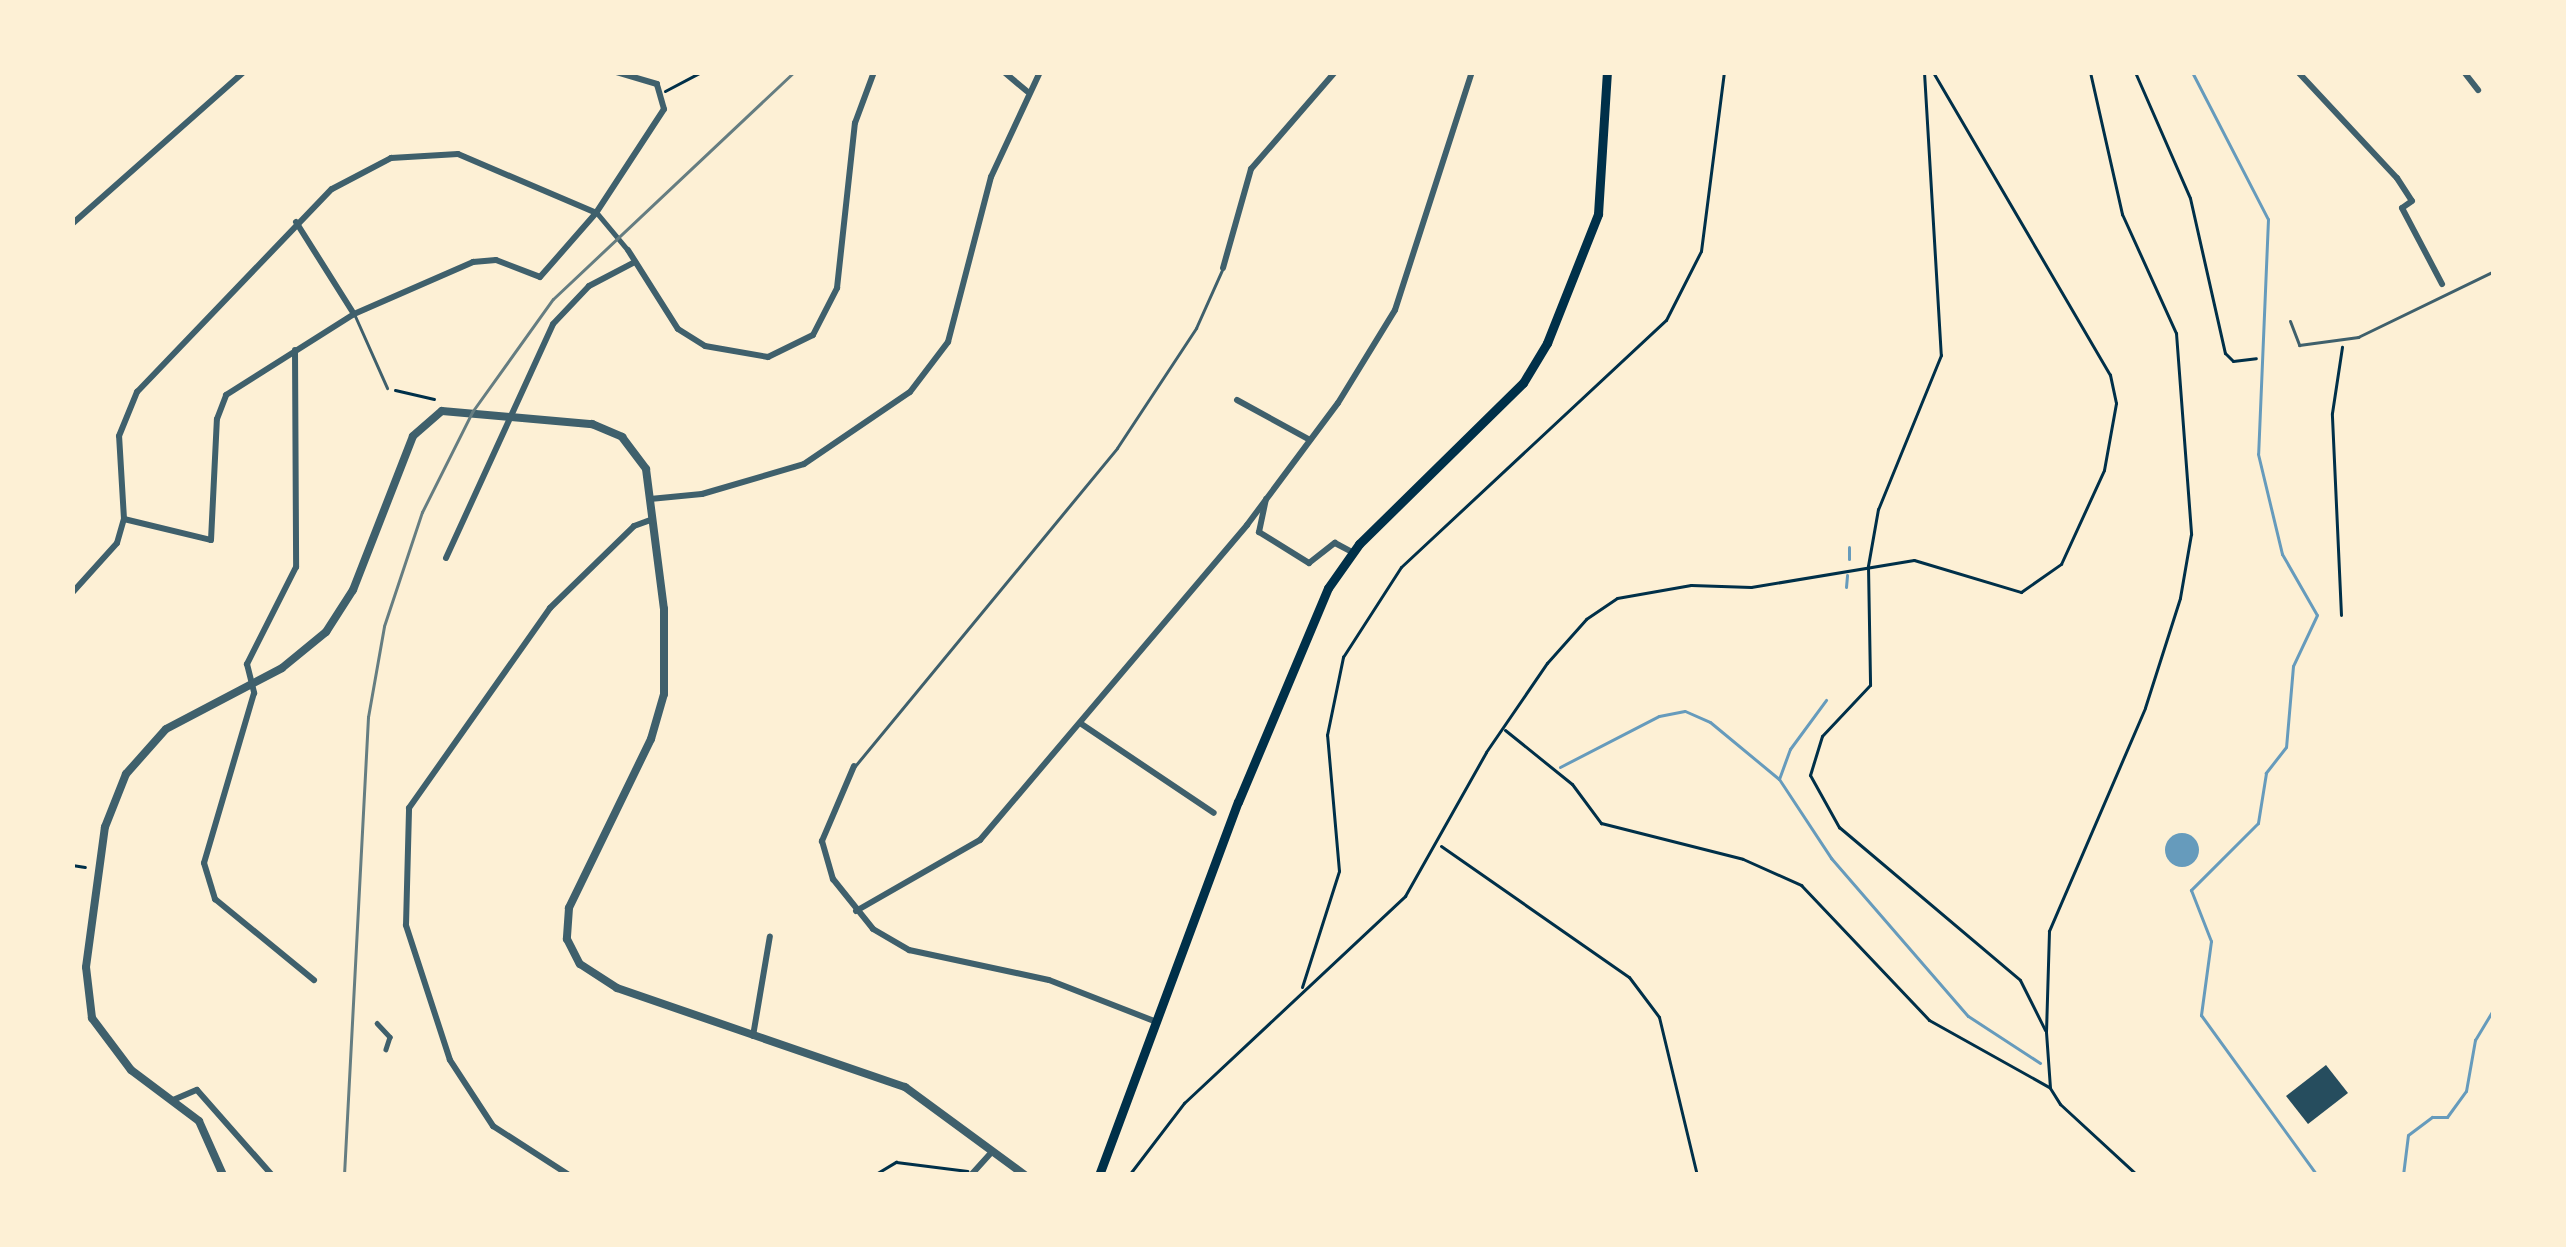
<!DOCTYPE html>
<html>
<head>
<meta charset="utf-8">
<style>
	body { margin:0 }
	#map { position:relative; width:2566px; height:1247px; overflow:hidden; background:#fdf0d5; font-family:"PT Sans",sans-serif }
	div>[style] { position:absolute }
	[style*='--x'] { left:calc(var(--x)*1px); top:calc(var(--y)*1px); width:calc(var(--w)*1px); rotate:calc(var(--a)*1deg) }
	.water>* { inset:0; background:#669bbc }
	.round { border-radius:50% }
	.stream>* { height:3px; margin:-1.5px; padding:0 1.5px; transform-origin:1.5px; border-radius:1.5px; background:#669bbc }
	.building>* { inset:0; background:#264d5e }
	.path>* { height:3px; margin:-1.5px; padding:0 1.5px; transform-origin:1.5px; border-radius:1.5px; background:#003049 }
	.service>* { height:3px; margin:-1.5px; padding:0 1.5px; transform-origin:1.5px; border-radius:1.5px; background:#3f606c }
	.pedestrian>* { height:4.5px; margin:-2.25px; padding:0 2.25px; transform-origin:2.25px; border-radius:2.25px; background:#3f606c }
	.minor>* { height:6px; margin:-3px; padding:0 3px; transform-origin:3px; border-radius:3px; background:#3f606c }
	.tertiary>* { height:8px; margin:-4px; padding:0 4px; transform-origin:4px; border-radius:4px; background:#3f606c }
	.secondary>* { height:9px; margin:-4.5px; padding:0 4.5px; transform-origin:4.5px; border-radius:4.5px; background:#003049 }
	.rail>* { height:3px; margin:-1.5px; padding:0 1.5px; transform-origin:1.5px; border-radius:1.5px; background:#657d81 }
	span { translate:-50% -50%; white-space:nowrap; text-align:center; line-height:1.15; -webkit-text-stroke:9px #fdf0d5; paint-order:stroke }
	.frame { position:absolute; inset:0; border:75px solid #fdf0d5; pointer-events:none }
</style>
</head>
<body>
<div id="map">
	<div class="water">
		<div class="round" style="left:2165px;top:833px;width:34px;height:34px"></div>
	</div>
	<div class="stream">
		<div style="--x:2192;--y:72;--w:165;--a:62.7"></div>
		<div style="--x:2268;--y:219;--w:235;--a:92.4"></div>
		<div style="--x:2258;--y:454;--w:103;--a:76.5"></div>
		<div style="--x:2282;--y:554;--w:70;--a:60.2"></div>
		<div style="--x:2317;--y:615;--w:56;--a:115.2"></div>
		<div style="--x:2293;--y:666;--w:81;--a:94.9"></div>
		<div style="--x:2286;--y:747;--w:33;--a:128"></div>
		<div style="--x:2266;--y:773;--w:51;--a:99.1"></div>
		<div style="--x:2258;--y:823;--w:95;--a:135"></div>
		<div style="--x:2191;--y:890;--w:55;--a:68.6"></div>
		<div style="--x:2211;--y:941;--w:75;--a:97.7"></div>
		<div style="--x:2201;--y:1015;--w:198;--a:54.1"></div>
		<div style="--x:1849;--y:559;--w:12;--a:-90"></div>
		<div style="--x:1846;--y:587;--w:12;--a:-85"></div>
		<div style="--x:1560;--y:767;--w:111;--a:-27.3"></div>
		<div style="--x:1659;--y:716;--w:26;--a:-11"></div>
		<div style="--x:1685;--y:711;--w:27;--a:24"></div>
		<div style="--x:1710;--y:722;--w:89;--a:39.6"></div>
		<div style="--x:1779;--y:779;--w:95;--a:56.6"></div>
		<div style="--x:1831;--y:858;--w:209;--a:49.1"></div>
		<div style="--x:1968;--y:1016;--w:86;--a:33.1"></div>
		<div style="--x:1779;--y:779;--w:32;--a:-70"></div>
		<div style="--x:1790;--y:749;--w:61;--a:-53.7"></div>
		<div style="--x:2403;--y:1175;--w:40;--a:-82.9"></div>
		<div style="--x:2408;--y:1135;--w:30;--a:-37"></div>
		<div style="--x:2432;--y:1117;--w:15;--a:0"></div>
		<div style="--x:2447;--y:1117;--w:32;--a:-54"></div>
		<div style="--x:2466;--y:1091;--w:52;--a:-80"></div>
		<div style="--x:2475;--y:1040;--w:37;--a:-59"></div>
	</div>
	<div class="building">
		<div style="clip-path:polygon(2326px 1065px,2348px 1093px,2308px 1124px,2286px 1096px)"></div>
	</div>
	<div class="path">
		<div style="--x:1924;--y:72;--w:284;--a:86.6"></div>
		<div style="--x:1941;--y:355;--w:166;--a:112.2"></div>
		<div style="--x:1878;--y:509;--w:58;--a:100"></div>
		<div style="--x:1868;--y:566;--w:119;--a:89"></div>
		<div style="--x:1870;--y:685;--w:70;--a:133.3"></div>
		<div style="--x:1822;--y:736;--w:41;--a:107.1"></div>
		<div style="--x:1810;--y:775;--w:60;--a:60.9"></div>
		<div style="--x:1839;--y:827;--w:237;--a:40.2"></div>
		<div style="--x:2020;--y:980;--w:56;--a:63.4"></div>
		<div style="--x:2090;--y:72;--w:146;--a:77.3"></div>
		<div style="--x:2122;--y:214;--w:131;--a:65.6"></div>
		<div style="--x:2176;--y:333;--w:202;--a:85.7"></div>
		<div style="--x:2191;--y:534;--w:65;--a:99.8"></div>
		<div style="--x:2180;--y:598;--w:115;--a:107.7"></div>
		<div style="--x:2145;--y:708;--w:243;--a:113.3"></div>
		<div style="--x:2049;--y:931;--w:101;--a:91.7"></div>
		<div style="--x:2046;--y:1032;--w:56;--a:85.9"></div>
		<div style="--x:2050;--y:1088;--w:19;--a:58"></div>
		<div style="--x:2060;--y:1104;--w:105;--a:42.7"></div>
		<div style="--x:2135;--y:72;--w:137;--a:66.4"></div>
		<div style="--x:2190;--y:198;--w:159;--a:77.3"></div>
		<div style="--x:2225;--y:353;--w:11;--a:45"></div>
		<div style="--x:2233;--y:361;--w:23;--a:-7"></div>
		<div style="--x:665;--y:91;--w:41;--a:-27.8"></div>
		<div style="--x:395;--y:390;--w:40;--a:13"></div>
		<div style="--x:2341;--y:615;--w:202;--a:-92.6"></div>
		<div style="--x:2332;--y:413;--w:67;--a:-81.4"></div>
		<div style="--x:1505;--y:730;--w:86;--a:38.9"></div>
		<div style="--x:1572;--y:784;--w:49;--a:53.4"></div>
		<div style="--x:1601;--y:823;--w:146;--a:14.2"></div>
		<div style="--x:1743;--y:859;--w:64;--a:24.1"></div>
		<div style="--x:1801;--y:885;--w:186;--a:46.5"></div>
		<div style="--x:1929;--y:1020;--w:137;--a:29.2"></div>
		<div style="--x:1441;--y:846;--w:229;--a:34.9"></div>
		<div style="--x:1629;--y:977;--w:50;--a:53.1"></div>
		<div style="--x:1659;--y:1017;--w:163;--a:76.5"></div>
		<div style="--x:72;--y:865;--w:13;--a:9"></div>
		<div style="--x:1302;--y:987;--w:122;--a:-72.3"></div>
		<div style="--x:1339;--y:871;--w:137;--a:-95"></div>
		<div style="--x:1327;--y:735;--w:80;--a:-78.4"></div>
		<div style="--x:1343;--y:657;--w:107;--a:-57.2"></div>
		<div style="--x:1401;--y:567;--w:362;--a:-43"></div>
		<div style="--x:1666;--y:320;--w:77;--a:-63.1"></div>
		<div style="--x:1701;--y:251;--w:180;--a:-82.7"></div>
		<div style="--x:874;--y:1175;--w:26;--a:-31"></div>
		<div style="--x:896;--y:1162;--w:72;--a:7.2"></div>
		<div style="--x:1129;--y:1175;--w:91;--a:-52.6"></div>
		<div style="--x:1184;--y:1103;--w:303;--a:-43.1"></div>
		<div style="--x:1405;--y:896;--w:165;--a:-60.6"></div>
		<div style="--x:1486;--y:752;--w:108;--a:-55.6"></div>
		<div style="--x:1547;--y:663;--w:59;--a:-48.4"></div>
		<div style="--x:1586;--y:619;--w:37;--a:-34"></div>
		<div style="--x:1617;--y:598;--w:75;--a:-10"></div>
		<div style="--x:1691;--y:585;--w:60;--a:1.9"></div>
		<div style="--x:1751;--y:587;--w:165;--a:-9.4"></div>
		<div style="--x:1914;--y:560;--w:112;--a:16.7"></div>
		<div style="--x:2021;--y:592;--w:49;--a:-35"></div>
		<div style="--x:2061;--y:564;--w:103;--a:-65.4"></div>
		<div style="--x:2104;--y:470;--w:68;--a:-79.8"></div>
		<div style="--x:2116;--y:403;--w:29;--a:-102"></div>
		<div style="--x:2110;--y:375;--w:351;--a:-120.3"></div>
	</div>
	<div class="service">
		<div style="--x:355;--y:316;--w:79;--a:66"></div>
		<div style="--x:2290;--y:321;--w:26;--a:69"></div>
		<div style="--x:2299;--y:345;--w:60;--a:-7.7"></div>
		<div style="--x:2358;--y:337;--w:151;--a:-25.9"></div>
		<div style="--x:855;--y:766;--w:412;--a:-50.5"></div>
		<div style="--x:1117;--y:448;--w:144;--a:-56.6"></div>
		<div style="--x:1196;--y:328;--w:64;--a:-65.9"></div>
	</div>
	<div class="pedestrian">
		<div style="--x:598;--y:214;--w:47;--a:50.2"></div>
		<div style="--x:377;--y:1023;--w:19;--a:47"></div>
		<div style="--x:390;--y:1037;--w:13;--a:108"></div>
	</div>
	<div class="minor">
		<div style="--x:1004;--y:72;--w:30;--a:40"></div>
		<div style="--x:2298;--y:72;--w:145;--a:47"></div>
		<div style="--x:2397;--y:178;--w:27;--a:57"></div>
		<div style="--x:2412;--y:201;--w:12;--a:145"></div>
		<div style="--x:2402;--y:208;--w:86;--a:62.2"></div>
		<div style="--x:2464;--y:72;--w:23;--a:52"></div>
		<div style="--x:296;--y:222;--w:109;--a:57.8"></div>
		<div style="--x:72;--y:224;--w:230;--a:-41.5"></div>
		<div style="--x:628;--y:250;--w:93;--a:57.7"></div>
		<div style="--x:678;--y:329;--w:32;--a:32"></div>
		<div style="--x:705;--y:346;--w:64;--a:9.9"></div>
		<div style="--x:768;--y:357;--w:50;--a:-26.1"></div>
		<div style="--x:813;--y:335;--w:53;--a:-62.9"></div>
		<div style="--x:837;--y:288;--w:166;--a:-83.8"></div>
		<div style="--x:855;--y:123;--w:54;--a:-69.6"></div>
		<div style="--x:1223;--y:268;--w:103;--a:-74.2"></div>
		<div style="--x:1251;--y:169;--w:128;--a:-49.1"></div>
		<div style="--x:295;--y:350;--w:217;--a:89.7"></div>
		<div style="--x:296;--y:567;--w:109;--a:116.8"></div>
		<div style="--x:247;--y:664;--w:30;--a:76"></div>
		<div style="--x:254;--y:693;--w:177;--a:106.4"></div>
		<div style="--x:204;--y:863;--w:38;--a:73"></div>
		<div style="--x:215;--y:899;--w:128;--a:39.3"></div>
		<div style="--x:1237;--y:400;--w:83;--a:28.7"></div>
		<div style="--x:650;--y:499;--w:52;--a:-5.5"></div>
		<div style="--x:702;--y:494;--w:106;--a:-16.4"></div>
		<div style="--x:804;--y:464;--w:128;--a:-34.2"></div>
		<div style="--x:910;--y:392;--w:63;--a:-52.8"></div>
		<div style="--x:948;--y:342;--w:171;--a:-75.4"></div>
		<div style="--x:991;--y:177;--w:116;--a:-65"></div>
		<div style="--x:1266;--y:499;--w:34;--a:102"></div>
		<div style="--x:1259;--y:532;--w:59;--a:31.8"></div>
		<div style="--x:1309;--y:563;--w:33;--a:-38"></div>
		<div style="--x:1335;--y:543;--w:19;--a:28"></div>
		<div style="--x:124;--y:519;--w:89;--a:13.6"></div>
		<div style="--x:211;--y:540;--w:121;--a:-87.2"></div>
		<div style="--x:217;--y:419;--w:26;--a:-69"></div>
		<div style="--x:226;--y:395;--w:151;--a:-32.3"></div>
		<div style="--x:354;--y:314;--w:130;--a:-23.6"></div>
		<div style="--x:473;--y:262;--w:23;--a:-5"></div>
		<div style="--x:496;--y:260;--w:47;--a:21.1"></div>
		<div style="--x:540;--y:277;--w:85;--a:-48.8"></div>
		<div style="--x:596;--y:213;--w:124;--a:-56.8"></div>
		<div style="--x:664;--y:109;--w:26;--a:-106"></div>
		<div style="--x:657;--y:84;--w:43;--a:-163.7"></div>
		<div style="--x:446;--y:558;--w:257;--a:-65.4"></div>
		<div style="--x:553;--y:324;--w:52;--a:-46.5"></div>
		<div style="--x:589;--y:286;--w:52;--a:-27.6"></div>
		<div style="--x:72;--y:593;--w:67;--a:-48"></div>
		<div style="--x:117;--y:543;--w:25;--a:-74"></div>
		<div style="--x:124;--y:519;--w:83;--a:-93.4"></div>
		<div style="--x:119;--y:436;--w:48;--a:-67.8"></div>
		<div style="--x:137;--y:392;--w:281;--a:-46.2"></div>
		<div style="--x:332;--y:189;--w:67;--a:-27.7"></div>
		<div style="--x:391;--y:158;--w:67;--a:-3.4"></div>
		<div style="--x:458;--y:154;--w:150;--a:23.1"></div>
		<div style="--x:1080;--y:723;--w:161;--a:33.9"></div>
		<div style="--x:854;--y:766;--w:82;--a:113.1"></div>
		<div style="--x:822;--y:841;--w:40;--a:74"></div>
		<div style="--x:833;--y:879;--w:64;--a:51.3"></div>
		<div style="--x:873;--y:929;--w:42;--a:30.3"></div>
		<div style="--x:909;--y:950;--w:143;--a:12.1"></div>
		<div style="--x:1049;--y:980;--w:116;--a:21.3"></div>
		<div style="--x:856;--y:911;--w:143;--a:-29.8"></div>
		<div style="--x:980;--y:840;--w:413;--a:-49.7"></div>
		<div style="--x:1247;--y:525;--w:152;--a:-53.3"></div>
		<div style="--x:1338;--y:403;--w:109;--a:-58.5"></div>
		<div style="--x:1395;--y:310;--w:250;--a:-72.1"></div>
		<div style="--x:753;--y:1036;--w:101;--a:-80.4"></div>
		<div style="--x:173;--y:1100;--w:26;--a:-23"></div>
		<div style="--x:197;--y:1090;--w:113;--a:48.6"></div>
		<div style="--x:569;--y:1175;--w:90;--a:-147.2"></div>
		<div style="--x:493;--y:1126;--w:79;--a:-123.1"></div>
		<div style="--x:450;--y:1060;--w:142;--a:-108.1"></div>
		<div style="--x:406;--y:925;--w:117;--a:-88.5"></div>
		<div style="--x:409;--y:808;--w:245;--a:-54.8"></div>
		<div style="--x:550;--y:608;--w:117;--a:-44.3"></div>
		<div style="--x:634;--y:526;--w:20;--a:-20"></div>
		<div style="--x:971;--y:1175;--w:31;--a:-48"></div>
	</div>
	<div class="tertiary">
		<div style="--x:223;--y:1175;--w:59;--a:-114"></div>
		<div style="--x:199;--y:1121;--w:85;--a:-143.1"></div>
		<div style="--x:131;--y:1070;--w:65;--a:-126.9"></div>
		<div style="--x:92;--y:1018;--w:51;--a:-96.7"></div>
		<div style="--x:86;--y:967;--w:141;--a:-82.3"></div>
		<div style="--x:105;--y:827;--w:57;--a:-68.4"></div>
		<div style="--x:126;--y:774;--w:60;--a:-48.4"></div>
		<div style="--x:166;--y:729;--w:131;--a:-27.7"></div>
		<div style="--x:282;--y:668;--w:57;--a:-39.3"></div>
		<div style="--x:326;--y:632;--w:50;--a:-57.3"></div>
		<div style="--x:353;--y:590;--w:165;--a:-68.7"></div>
		<div style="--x:413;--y:436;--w:38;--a:-41"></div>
		<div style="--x:442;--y:411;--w:151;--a:5"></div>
		<div style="--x:592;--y:424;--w:33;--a:23"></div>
		<div style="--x:622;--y:437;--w:40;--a:53"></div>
		<div style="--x:646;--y:469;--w:141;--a:82.7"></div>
		<div style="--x:664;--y:609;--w:85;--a:90"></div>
		<div style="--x:664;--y:694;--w:47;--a:106.1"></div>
		<div style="--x:651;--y:739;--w:188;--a:115.9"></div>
		<div style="--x:569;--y:908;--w:31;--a:94"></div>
		<div style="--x:567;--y:939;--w:28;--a:63"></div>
		<div style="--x:580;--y:964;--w:44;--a:33"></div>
		<div style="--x:617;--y:988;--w:305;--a:19"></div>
		<div style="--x:905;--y:1087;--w:149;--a:36.3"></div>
	</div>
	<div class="secondary">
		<div style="--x:1099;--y:1175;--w:398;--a:-69.6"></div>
		<div style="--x:1238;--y:802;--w:232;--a:-67.2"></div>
		<div style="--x:1328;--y:588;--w:54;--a:-54.8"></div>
		<div style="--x:1359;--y:544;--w:230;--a:-44.5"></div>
		<div style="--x:1523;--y:383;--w:47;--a:-59"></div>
		<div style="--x:1547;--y:343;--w:139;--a:-68.4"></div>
		<div style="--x:1598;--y:214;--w:142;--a:-86.4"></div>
	</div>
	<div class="rail">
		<div style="--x:344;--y:1175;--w:459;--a:-87"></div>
		<div style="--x:368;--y:717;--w:92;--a:-80"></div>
		<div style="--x:384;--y:626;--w:120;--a:-71.6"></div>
		<div style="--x:422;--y:512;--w:112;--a:-63.4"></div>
		<div style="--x:472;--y:412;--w:139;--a:-54.4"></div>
		<div style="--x:553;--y:299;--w:331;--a:-43.3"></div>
	</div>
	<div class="frame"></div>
</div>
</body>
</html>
